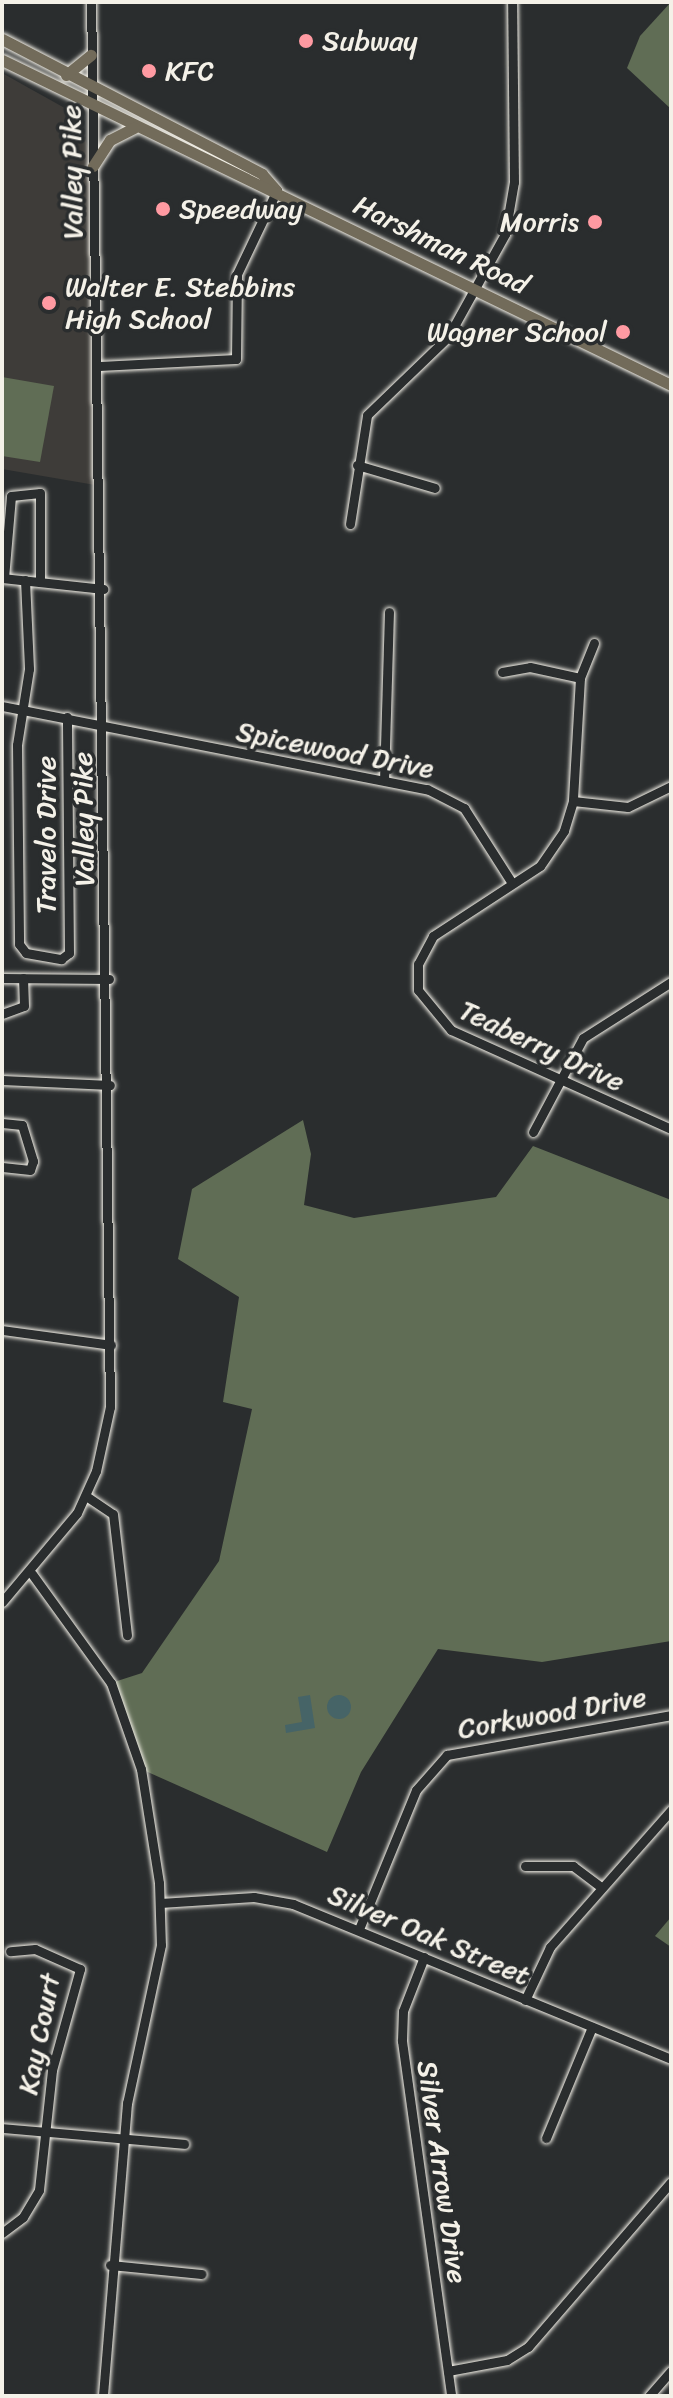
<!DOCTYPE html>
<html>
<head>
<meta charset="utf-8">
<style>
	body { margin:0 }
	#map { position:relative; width:673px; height:2398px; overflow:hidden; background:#2a2d2e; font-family:Sriracha,sans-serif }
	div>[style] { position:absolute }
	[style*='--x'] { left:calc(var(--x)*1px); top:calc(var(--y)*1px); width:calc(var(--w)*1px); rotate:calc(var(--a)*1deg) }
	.built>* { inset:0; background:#3e3c39 }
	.green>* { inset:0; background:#606d55 }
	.water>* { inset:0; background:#466467 }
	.round { border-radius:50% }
	.roads { filter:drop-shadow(0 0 2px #f4f1e8) drop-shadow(0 0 2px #f4f1e8) }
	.minor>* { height:9px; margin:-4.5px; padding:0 4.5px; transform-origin:4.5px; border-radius:4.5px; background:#2a2d2e }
	.major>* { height:11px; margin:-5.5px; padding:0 5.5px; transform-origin:5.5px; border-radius:5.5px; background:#726b5a }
	.dots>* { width:22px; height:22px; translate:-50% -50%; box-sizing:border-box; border:4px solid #2a2d2e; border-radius:50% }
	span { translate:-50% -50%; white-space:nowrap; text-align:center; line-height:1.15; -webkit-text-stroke:7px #2a2d2e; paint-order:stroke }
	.poi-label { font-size:28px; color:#f4f1e8 }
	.left { translate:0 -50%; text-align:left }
	.right { translate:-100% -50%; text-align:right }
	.street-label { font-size:28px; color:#f4f1e8 }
	.frame { position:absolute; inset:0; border:4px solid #f4f1e8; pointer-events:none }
</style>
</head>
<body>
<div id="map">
	<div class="built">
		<div style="clip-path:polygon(2px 73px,79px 116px,93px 166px,101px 486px,2px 469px)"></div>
	</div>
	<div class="green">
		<div style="clip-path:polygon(671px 2px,671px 109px,627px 68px,640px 36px)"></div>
		<div style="clip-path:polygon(2px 377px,54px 386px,40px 462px,2px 456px)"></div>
		<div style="clip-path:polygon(303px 1120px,311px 1154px,304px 1205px,354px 1218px,496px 1197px,533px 1146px,671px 1200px,671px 1641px,542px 1662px,438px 1649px,361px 1772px,327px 1852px,141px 1769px,111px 1683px,142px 1673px,219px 1561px,252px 1409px,223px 1402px,239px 1297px,178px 1259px,192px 1189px)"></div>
		<div style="clip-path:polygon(671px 1917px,671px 1947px,655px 1936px)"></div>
	</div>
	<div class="water">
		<div class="round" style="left:327px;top:1695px;width:24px;height:24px"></div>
		<div style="clip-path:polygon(310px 1695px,315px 1728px,286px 1733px,285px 1725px,302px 1722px,298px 1697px)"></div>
	</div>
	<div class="roads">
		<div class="minor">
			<div style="--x:99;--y:366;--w:137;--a:-2.9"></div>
			<div style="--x:236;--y:359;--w:85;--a:-89.3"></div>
			<div style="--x:237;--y:274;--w:93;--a:-64.5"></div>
			<div style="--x:357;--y:465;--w:81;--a:16.4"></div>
			<div style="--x:350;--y:524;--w:110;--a:-81.1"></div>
			<div style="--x:367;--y:415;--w:112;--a:-43.9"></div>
			<div style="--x:448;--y:337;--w:118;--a:-61"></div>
			<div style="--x:505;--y:234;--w:53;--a:-80.2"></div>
			<div style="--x:514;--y:182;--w:180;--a:-90.6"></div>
			<div style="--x:2;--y:578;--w:102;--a:6.2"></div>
			<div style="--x:4;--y:578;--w:82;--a:-85.1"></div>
			<div style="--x:11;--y:496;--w:29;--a:-6"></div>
			<div style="--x:40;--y:493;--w:89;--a:90"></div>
			<div style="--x:25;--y:580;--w:89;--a:87.4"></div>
			<div style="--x:29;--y:669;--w:77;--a:99"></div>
			<div style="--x:17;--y:745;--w:199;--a:89.4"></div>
			<div style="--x:19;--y:944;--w:11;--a:52"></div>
			<div style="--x:26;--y:953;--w:36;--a:10"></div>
			<div style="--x:61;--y:959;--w:10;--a:-37"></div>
			<div style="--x:69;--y:953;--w:236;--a:-90.5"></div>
			<div style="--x:594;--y:643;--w:38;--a:112"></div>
			<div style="--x:580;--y:678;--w:123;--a:93.3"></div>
			<div style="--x:573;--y:801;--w:31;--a:107"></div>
			<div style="--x:564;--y:831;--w:42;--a:124.4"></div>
			<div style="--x:540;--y:866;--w:128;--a:146.8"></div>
			<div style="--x:433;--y:936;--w:32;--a:118"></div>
			<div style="--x:418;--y:964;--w:26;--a:90"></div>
			<div style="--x:418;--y:990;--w:52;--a:50.5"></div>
			<div style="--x:451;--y:1030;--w:241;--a:24.2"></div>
			<div style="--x:502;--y:672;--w:28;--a:-10"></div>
			<div style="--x:530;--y:667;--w:51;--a:12.4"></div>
			<div style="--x:2;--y:706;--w:433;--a:11.1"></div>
			<div style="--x:427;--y:789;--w:42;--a:27.2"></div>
			<div style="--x:464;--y:808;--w:89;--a:57.4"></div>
			<div style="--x:384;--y:780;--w:168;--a:-88.3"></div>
			<div style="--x:573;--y:801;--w:55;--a:6.2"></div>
			<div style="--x:628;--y:807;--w:48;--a:-26"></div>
			<div style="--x:2;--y:978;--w:107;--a:0.5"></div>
			<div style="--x:2;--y:1014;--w:23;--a:-20"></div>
			<div style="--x:24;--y:1006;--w:28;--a:-92"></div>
			<div style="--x:2;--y:1080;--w:108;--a:2.7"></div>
			<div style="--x:2;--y:1123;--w:20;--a:6"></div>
			<div style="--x:22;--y:1125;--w:38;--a:73"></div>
			<div style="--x:33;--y:1161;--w:9;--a:108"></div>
			<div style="--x:30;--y:1170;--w:28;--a:-174"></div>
			<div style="--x:533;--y:1132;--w:106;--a:-62"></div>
			<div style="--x:583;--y:1038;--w:104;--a:-32.5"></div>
			<div style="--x:2;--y:1330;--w:110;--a:7.8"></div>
			<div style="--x:86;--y:1496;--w:32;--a:34"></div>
			<div style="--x:113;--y:1514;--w:122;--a:83.4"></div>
			<div style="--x:32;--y:1574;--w:135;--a:54.1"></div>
			<div style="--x:111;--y:1683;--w:91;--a:70.8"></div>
			<div style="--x:141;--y:1769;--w:115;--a:81"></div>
			<div style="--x:159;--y:1883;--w:62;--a:88.2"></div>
			<div style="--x:161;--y:1945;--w:162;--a:102.1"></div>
			<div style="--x:127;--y:2103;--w:294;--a:94.7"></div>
			<div style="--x:2;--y:1602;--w:116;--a:-49.9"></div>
			<div style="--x:77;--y:1513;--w:46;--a:-65.7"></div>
			<div style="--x:96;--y:1471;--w:66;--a:-77.7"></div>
			<div style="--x:110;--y:1407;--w:1405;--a:-90.77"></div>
			<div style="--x:525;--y:1866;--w:48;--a:0"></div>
			<div style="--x:573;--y:1866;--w:36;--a:37"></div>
			<div style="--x:160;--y:1903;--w:94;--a:-3.7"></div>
			<div style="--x:254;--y:1897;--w:40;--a:10"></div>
			<div style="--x:293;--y:1904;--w:409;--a:22.3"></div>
			<div style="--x:359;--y:1929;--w:150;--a:-67.7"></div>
			<div style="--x:416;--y:1790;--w:47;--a:-48.5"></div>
			<div style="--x:447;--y:1755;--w:228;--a:-10.1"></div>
			<div style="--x:424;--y:1957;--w:58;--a:111.3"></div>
			<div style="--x:403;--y:2011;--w:30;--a:92"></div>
			<div style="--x:402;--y:2041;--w:358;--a:82.1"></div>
			<div style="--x:525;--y:2000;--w:59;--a:-64.7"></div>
			<div style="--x:550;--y:1947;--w:183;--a:-48.5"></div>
			<div style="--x:2;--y:2128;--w:183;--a:5"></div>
			<div style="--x:546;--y:2138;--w:120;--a:-67.5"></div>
			<div style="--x:2;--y:2233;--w:26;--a:-37"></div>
			<div style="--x:23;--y:2217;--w:31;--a:-59"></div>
			<div style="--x:39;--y:2190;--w:121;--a:-83.8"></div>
			<div style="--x:52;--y:2070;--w:105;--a:-74.5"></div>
			<div style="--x:80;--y:1969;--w:49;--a:-156"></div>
			<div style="--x:35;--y:1949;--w:25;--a:175"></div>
			<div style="--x:110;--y:2265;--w:92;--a:5.6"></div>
			<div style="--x:448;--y:2371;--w:60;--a:-10.6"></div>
			<div style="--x:507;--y:2360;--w:25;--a:-32"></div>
			<div style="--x:528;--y:2347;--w:218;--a:-49.1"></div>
			<div style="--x:649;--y:2396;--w:33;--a:-49"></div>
		</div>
		<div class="major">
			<div style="--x:2;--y:39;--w:293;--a:27.4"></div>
			<div style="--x:262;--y:174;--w:21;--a:49"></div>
			<div style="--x:2;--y:60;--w:744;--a:25.91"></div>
			<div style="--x:66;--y:75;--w:32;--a:-39"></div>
			<div style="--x:93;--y:166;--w:31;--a:-57"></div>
			<div style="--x:110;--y:140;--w:27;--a:-27"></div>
		</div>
	</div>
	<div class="dots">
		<div style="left:306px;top:41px;background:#ff9aa2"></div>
		<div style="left:149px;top:71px;background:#ff9aa2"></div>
		<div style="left:163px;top:209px;background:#ff9aa2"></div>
		<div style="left:595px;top:222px;background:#ff9aa2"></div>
		<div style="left:49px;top:303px;background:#ff9aa2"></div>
		<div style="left:623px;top:332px;background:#ff9aa2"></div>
	</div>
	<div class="poi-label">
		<span class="left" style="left:322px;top:41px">Subway</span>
		<span class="left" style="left:165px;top:71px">KFC</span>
		<span class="left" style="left:179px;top:209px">Speedway</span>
		<span class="right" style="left:579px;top:222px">Morris</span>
		<span class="left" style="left:65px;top:303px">Walter E. Stebbins<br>High School</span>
		<span class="right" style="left:607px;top:332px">Wagner School</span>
	</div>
	<div class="street-label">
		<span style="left:72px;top:172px;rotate:-91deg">Valley Pike</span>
		<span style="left:441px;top:245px;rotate:26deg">Harshman Road</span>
		<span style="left:335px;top:750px;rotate:11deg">Spicewood Drive</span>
		<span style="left:84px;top:819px;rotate:-91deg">Valley Pike</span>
		<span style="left:46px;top:835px;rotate:-90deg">Travelo Drive</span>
		<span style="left:542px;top:1046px;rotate:25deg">Teaberry Drive</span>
		<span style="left:552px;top:1713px;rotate:-10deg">Corkwood Drive</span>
		<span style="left:429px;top:1935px;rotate:23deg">Silver Oak Street</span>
		<span style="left:39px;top:2034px;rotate:-79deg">Kay Court</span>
		<span style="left:442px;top:2172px;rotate:82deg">Silver Arrow Drive</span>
	</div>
	<div class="frame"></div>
</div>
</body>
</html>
